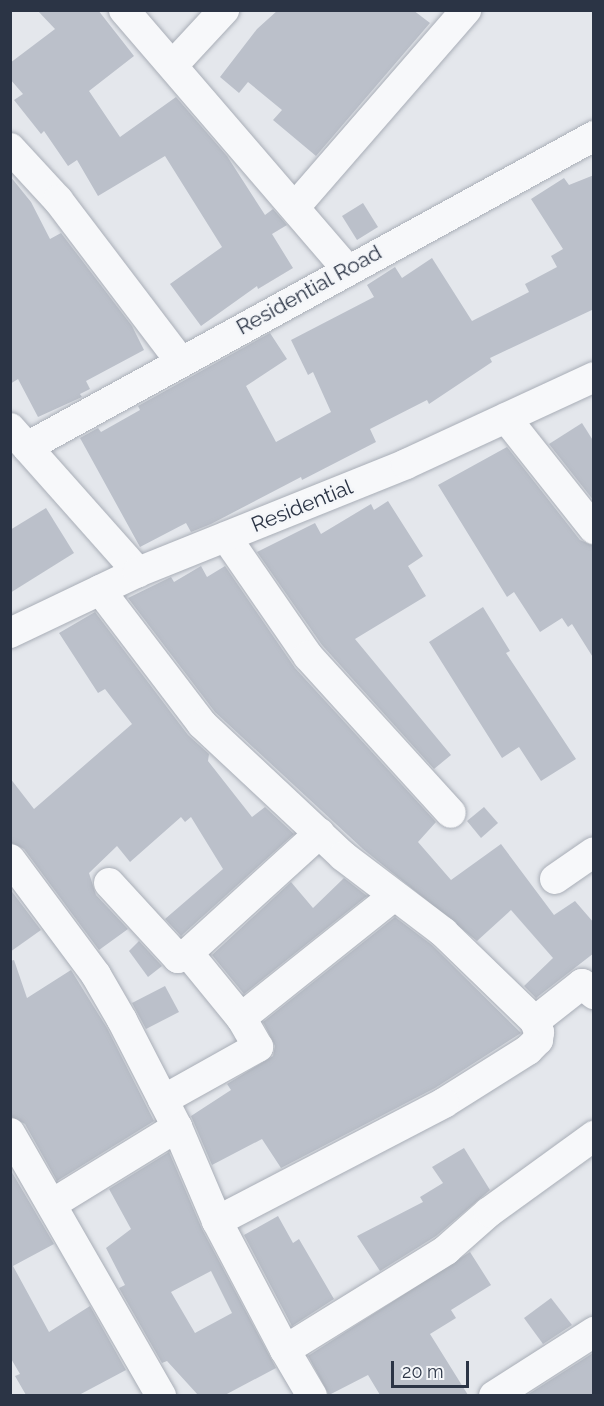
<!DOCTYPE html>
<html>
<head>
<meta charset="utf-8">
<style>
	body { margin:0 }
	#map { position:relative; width:604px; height:1406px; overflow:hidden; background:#e4e7ec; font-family:Raleway,sans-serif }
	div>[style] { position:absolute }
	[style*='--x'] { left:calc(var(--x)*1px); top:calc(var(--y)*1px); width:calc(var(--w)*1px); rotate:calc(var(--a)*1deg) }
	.building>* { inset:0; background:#bbc0ca }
	.roads { filter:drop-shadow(0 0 2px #a9aeb7) drop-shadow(0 0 2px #a9aeb7) }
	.minor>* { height:30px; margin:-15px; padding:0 15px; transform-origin:15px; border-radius:15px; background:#f7f8fa }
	span { translate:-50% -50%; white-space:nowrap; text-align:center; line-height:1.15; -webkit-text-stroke:5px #f4f6f9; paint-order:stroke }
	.street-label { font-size:21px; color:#2b3445 }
	.frame { position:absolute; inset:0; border:12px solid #2b3445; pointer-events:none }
	.scale { position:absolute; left:391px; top:1361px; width:78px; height:27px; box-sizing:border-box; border:3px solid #2b3445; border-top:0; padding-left:8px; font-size:18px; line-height:21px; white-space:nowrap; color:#2b3445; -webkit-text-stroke:4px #f4f6f9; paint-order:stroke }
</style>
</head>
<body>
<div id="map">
	<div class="building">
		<div style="clip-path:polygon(37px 10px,98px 10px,134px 56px,89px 91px,120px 137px,176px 97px,227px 156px,265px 215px,273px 209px,287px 225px,272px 234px,293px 268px,258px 289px,257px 286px,201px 326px,170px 284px,222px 247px,165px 156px,98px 196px,77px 160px,68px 166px,44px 131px,41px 134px,14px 100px,23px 94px,10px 79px,10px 63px,55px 29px)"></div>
		<div style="clip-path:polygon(278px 10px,413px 10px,430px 23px,316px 156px,273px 120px,282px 110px,248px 82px,239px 93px,220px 77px,257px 29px)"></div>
		<div style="clip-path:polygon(594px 175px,594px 309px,490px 358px,492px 362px,429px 404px,427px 400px,370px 429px,376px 442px,302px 480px,301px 477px,211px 524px,191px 532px,186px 523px,140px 547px,80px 438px,98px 428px,101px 432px,140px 410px,138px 406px,270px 333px,287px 359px,246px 386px,276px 442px,331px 412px,313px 372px,308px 375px,291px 340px,374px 297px,367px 285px,395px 267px,402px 278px,432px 258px,472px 321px,529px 292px,525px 284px,557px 267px,551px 256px,563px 249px,531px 199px,564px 178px,569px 185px)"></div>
		<div style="clip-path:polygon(10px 176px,31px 202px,50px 239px,61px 233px,132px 326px,144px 350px,86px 381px,90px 389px,80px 394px,82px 397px,38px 417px,18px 379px,10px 384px)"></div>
		<div style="clip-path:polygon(363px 203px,378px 227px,357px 240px,342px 216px)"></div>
		<div style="clip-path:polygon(582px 423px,594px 442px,594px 501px,549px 444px)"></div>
		<div style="clip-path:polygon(507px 447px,580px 540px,594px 546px,594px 659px,572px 624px,568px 627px,562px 618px,540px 632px,514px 592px,507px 597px,438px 485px)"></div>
		<div style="clip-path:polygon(388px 501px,423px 556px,408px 566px,426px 596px,355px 639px,451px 755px,434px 769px,322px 645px,257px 552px,315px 523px,321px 534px,371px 504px,374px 510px)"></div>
		<div style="clip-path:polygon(46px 508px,74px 553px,10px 593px,10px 530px)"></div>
		<div style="clip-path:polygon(201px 566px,207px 577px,225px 566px,295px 668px,436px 822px,418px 842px,451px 880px,501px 844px,554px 915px,575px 901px,594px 923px,594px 953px,536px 998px,524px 986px,553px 958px,511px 910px,477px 941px,363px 849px,215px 712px,128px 598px,171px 577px,174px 582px)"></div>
		<div style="clip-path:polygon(483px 607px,510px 651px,506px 653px,576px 759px,541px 781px,519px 747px,502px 758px,429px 642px)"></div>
		<div style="clip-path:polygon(95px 612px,188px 735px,209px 754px,208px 761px,252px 817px,265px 807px,294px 834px,181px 936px,165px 919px,223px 869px,191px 817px,185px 822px,181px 817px,130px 862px,117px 846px,89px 873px,96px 895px,128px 929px,99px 950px,24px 849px,10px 842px,10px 778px,34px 809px,132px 724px,105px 689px,98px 693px,59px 633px)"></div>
		<div style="clip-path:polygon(484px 807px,498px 823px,481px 838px,467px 821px)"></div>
		<div style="clip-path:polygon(344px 878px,367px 896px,244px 994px,212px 955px,291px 882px,313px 908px)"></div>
		<div style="clip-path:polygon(10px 889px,41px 930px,10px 952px)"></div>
		<div style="clip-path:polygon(395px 917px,432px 945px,521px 1033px,435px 1088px,281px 1168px,262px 1139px,212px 1165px,191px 1116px,231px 1090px,227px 1084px,273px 1056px,275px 1046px,263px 1022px)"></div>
		<div style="clip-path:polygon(139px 941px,162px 966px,148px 977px,129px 951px)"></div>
		<div style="clip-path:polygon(14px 960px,27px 998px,71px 970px,107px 1028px,154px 1121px,57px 1181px,25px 1124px,10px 1116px,10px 961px)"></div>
		<div style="clip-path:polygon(165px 986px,179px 1012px,146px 1029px,132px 1003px)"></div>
		<div style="clip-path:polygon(464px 1148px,490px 1190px,436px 1236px,380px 1271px,357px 1236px,423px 1202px,420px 1197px,443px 1183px,432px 1167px)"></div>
		<div style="clip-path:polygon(evenodd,169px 1152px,202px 1229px,276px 1368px,225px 1395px,198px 1395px,167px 1361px,162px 1363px,119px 1288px,125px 1285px,106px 1248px,131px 1229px,109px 1189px,169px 1152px,211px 1271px,232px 1313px,195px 1333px,171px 1292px,211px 1271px)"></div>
		<div style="clip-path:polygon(10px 1169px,54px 1244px,13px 1266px,49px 1332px,90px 1306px,126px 1370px,79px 1395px,26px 1395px,15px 1376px,20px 1374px,10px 1357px)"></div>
		<div style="clip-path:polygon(278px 1216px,293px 1243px,299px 1239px,334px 1299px,292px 1326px,244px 1235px)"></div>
		<div style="clip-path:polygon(470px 1252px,491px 1285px,451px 1310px,456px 1318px,430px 1334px,468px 1395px,380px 1395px,368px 1375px,329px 1395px,308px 1356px)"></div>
		<div style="clip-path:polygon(551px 1298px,572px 1325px,543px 1344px,524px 1318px)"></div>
		<div style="clip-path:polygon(593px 1353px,594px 1395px,527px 1395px)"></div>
	</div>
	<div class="roads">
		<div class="minor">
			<div style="--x:124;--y:10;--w:342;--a:49.3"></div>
			<div style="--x:174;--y:64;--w:74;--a:-47.2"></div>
			<div style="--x:10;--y:148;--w:71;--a:47.3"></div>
			<div style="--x:58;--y:200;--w:202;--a:52.8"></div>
			<div style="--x:295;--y:207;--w:261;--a:-49"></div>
			<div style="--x:506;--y:418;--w:142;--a:51.6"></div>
			<div style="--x:10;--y:428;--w:193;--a:48.4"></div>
			<div style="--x:27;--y:447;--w:647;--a:-28.74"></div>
			<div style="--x:226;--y:537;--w:145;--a:55.4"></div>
			<div style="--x:308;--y:656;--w:212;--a:47.7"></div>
			<div style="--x:100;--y:590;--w:168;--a:52.7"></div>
			<div style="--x:202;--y:724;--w:193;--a:43.1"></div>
			<div style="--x:343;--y:856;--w:126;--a:37.2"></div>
			<div style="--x:443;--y:932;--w:128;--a:44.1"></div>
			<div style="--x:535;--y:1021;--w:12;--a:70"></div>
			<div style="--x:539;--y:1032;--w:8;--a:97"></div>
			<div style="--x:538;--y:1040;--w:14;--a:135"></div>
			<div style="--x:528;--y:1050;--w:99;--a:147.8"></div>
			<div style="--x:444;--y:1103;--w:256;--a:152.5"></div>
			<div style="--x:10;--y:633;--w:142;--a:-25.5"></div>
			<div style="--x:138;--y:572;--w:289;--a:-21.9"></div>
			<div style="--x:406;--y:464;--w:207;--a:-24.8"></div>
			<div style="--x:10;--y:859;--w:144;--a:53.4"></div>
			<div style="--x:96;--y:975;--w:52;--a:60"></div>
			<div style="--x:122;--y:1020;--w:120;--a:62.8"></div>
			<div style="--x:177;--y:1127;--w:102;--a:66.9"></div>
			<div style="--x:217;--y:1221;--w:146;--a:62.2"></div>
			<div style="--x:285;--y:1350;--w:190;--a:-31.8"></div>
			<div style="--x:446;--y:1250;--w:57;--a:-41.5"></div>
			<div style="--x:489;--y:1212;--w:130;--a:-35.9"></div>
			<div style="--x:555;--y:879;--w:47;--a:-34.7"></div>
			<div style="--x:109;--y:883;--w:102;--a:47.4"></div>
			<div style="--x:178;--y:958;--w:11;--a:-27"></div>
			<div style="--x:188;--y:953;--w:84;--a:50.8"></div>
			<div style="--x:241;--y:1018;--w:196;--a:-38.6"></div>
			<div style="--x:188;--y:953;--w:178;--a:-42.3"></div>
			<div style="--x:535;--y:1021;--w:60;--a:-38.2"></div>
			<div style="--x:582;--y:984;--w:16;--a:40"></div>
			<div style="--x:163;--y:1100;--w:109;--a:-29.2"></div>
			<div style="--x:258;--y:1047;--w:34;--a:-120"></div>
			<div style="--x:10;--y:1133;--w:303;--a:60.1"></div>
			<div style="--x:52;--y:1204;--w:147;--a:-31.6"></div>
			<div style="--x:285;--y:1350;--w:53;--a:59.6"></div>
			<div style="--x:494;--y:1396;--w:119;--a:-32.6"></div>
		</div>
	</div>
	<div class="street-label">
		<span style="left:309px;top:290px;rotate:-29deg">Residential Road</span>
		<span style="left:302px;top:506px;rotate:-22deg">Residential</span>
	</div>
	<div class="frame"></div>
	<div class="scale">20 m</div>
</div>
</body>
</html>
